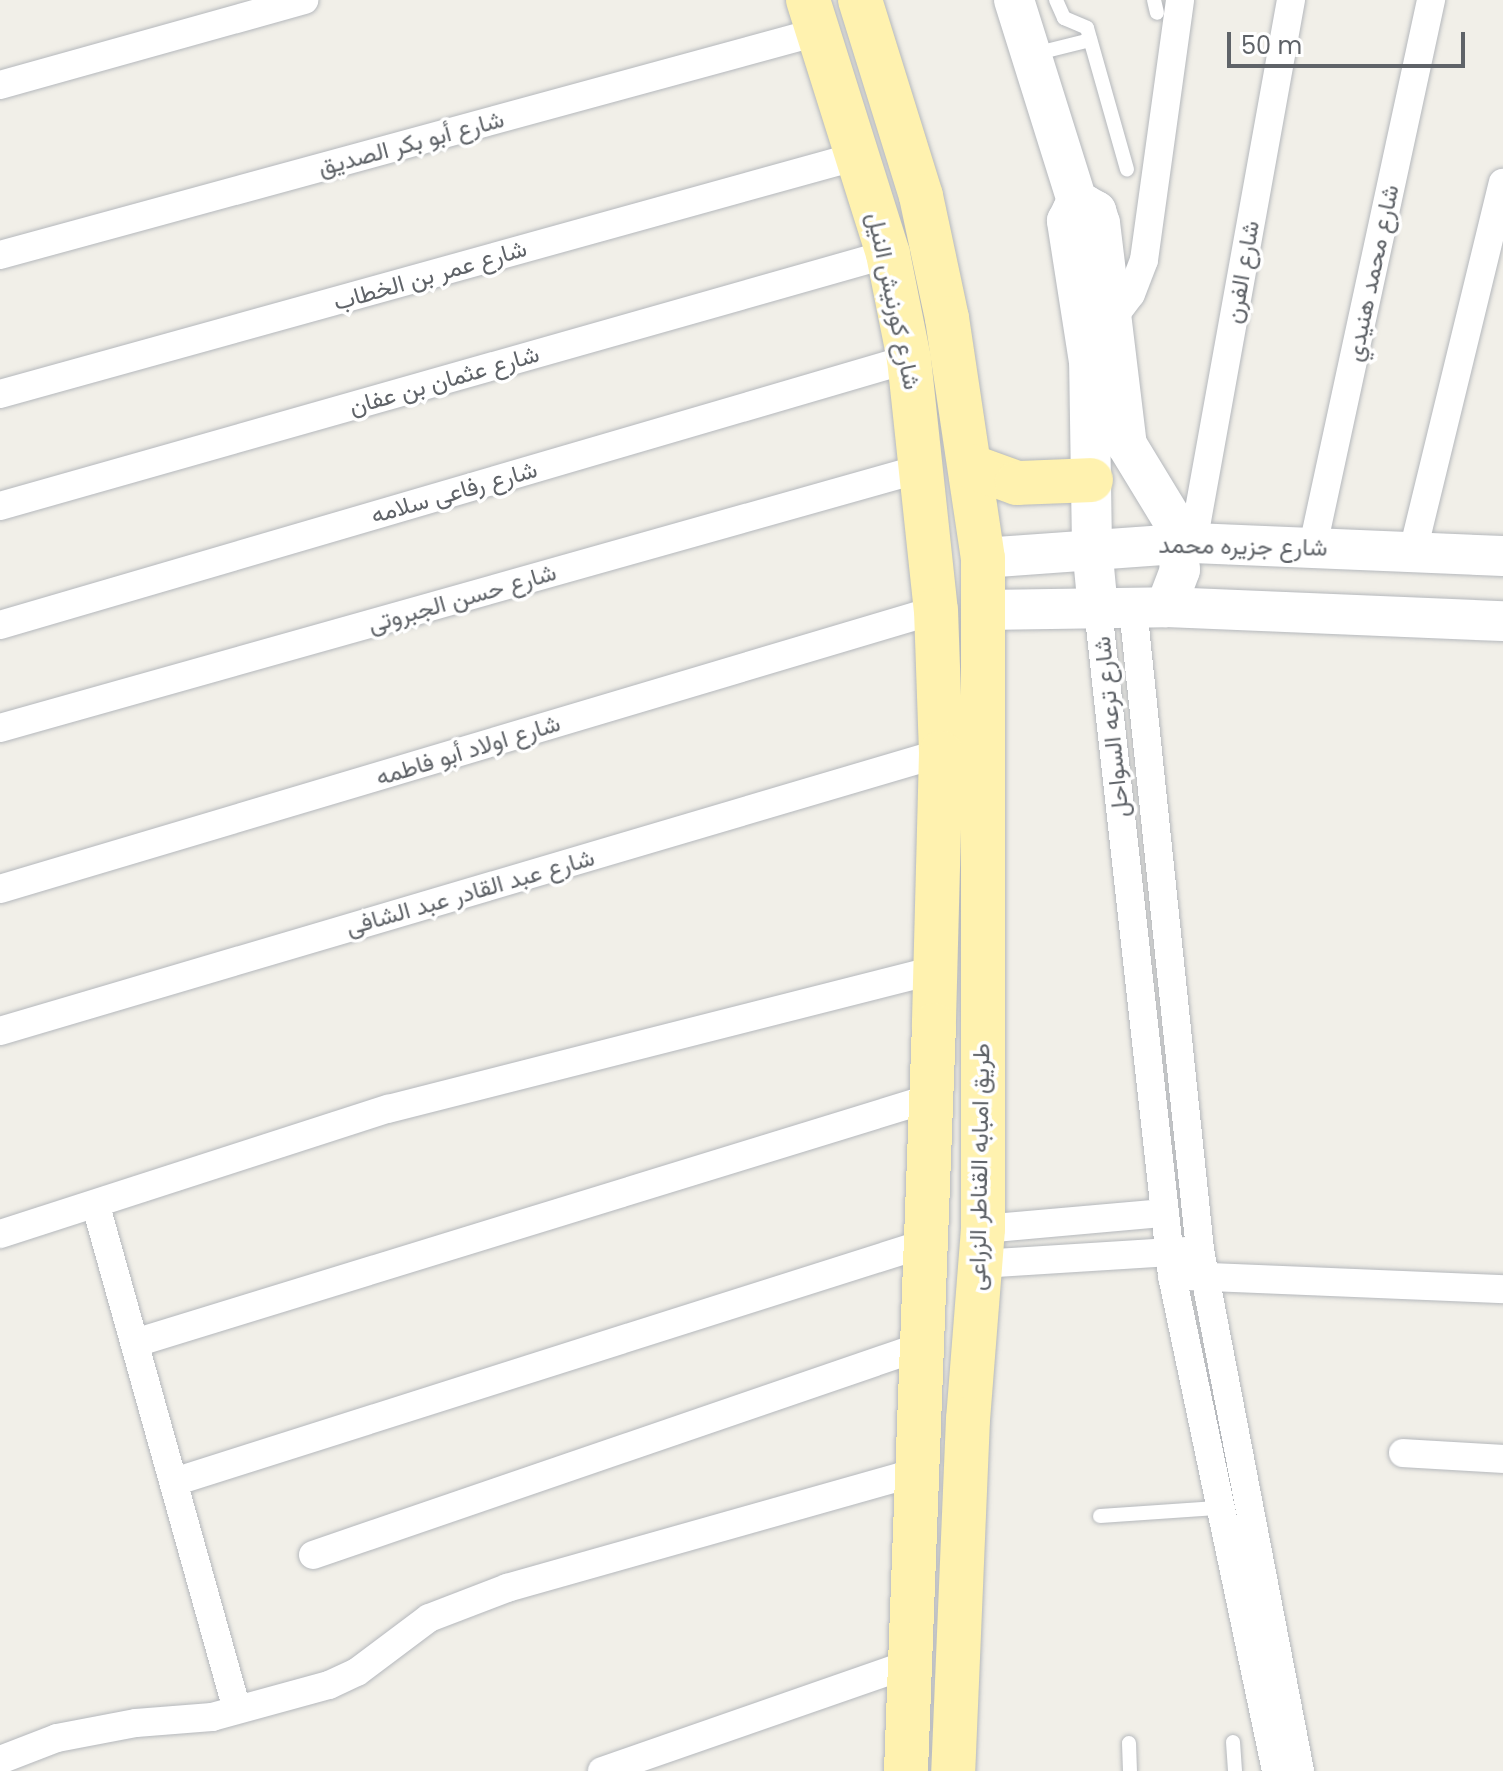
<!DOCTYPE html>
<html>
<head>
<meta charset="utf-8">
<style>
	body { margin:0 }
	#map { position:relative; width:1503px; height:1771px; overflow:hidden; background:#f1efe8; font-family:Poppins,Vazirmatn,sans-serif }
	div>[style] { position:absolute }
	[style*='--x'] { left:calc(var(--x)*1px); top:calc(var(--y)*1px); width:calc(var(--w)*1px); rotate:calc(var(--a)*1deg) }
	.roads { filter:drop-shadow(0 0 2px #b5b8bc) drop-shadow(0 0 2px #b5b8bc) }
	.lane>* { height:14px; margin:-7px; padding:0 7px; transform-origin:7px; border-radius:7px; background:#fff }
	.street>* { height:28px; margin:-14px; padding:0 14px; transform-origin:14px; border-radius:14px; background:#fff }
	.secondary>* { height:40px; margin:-20px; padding:0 20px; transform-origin:20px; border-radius:20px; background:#fff }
	.primary>* { height:44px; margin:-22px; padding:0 22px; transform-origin:22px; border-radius:22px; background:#fff2af }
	span { translate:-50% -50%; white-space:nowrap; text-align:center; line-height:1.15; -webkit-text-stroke:7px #fff; paint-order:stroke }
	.street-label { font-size:24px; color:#5f6368 }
	.scale { position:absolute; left:1227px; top:32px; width:238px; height:36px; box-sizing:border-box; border:4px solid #5f6368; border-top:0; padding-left:10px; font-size:24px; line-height:28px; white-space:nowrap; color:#5f6368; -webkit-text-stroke:6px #fff; paint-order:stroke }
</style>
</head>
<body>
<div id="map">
	<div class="roads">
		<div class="lane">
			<div style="--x:1056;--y:0;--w:20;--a:66"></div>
			<div style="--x:1064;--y:18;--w:25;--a:23"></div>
			<div style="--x:1087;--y:28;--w:147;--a:74.2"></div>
			<div style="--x:1154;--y:0;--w:13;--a:77"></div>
			<div style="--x:1034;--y:54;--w:58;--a:-14"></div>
			<div style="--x:1100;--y:1516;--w:117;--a:-3.9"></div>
			<div style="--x:1233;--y:1742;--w:29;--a:86"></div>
			<div style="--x:1129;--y:1743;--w:28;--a:88"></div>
		</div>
		<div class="street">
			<div style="--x:0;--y:85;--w:316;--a:-15.6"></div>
			<div style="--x:0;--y:255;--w:851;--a:-15.26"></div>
			<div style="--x:1112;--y:319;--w:31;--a:-53"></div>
			<div style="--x:1131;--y:294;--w:36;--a:-69"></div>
			<div style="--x:1144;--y:260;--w:262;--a:-82.1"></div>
			<div style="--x:0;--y:394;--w:894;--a:-15.51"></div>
			<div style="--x:0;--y:506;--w:923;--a:-15.84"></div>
			<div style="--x:1193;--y:543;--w:552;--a:-79.77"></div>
			<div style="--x:1313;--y:546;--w:559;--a:-77.8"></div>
			<div style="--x:1413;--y:551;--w:379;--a:-76.3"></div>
			<div style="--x:1133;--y:608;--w:645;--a:84.04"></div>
			<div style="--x:1200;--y:1250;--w:531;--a:79.13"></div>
			<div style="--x:1098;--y:609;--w:671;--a:83.67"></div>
			<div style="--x:1172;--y:1276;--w:506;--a:78.13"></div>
			<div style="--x:0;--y:625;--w:947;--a:-16.31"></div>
			<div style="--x:0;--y:728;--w:959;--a:-15.73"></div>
			<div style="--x:0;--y:889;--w:977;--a:-16.6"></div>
			<div style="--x:0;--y:1031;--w:981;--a:-16.46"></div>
			<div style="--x:96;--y:1206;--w:523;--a:74.37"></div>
			<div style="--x:983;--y:1229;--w:182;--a:-5.1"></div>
			<div style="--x:0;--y:1234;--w:408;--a:-17.9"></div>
			<div style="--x:388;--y:1109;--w:564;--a:-14.26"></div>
			<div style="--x:980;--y:1264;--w:207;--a:-3.6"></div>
			<div style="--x:1188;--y:1276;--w:315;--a:2.4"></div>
			<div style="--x:135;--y:1343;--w:833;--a:-17.11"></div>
			<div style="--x:1403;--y:1453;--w:100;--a:3.4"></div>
			<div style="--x:174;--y:1482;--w:789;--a:-17.63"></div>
			<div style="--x:313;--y:1555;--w:644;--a:-18.94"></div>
			<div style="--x:0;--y:1760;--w:61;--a:-21.1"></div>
			<div style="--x:57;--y:1738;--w:80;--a:-10.8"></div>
			<div style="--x:136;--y:1723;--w:76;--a:-4.5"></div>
			<div style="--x:212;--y:1717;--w:121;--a:-15.3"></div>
			<div style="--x:329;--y:1685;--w:31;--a:-25"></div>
			<div style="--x:357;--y:1672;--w:90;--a:-36.9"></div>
			<div style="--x:429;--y:1618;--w:84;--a:-21"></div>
			<div style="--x:507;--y:1588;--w:426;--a:-15.8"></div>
			<div style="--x:602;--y:1771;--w:325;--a:-19.2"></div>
		</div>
		<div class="secondary">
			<div style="--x:1014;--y:0;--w:217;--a:72.6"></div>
			<div style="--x:983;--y:558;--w:211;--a:-4.1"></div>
			<div style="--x:1193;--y:543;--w:310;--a:2.4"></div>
			<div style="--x:1098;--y:609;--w:62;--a:-95.5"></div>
			<div style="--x:1092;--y:547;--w:185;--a:-90.9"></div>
			<div style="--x:1089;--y:362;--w:143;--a:-98.9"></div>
			<div style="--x:1067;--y:221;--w:13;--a:-63"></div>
			<div style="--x:1073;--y:209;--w:13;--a:-18"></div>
			<div style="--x:1085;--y:205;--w:13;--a:29"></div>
			<div style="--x:1096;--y:211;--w:13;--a:72"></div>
			<div style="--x:1100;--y:223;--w:224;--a:83.1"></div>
			<div style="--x:1127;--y:445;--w:92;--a:58.7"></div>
			<div style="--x:1175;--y:524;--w:46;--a:83.8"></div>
			<div style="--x:1180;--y:570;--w:40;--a:111"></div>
			<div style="--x:985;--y:610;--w:181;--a:-0.9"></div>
			<div style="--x:1166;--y:607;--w:337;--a:2.4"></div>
		</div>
		<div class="primary">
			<div style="--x:808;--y:0;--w:266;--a:72.5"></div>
			<div style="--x:888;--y:254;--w:107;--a:78.7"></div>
			<div style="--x:909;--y:359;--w:252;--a:83.9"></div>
			<div style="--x:936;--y:610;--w:143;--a:88"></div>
			<div style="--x:941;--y:753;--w:272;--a:91.5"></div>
			<div style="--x:934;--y:1025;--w:747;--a:92.15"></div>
			<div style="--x:860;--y:0;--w:205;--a:72.7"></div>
			<div style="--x:921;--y:196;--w:125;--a:78"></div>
			<div style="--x:947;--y:318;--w:243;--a:81.5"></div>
			<div style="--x:983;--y:558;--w:671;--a:90"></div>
			<div style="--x:983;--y:1229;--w:191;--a:94.5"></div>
			<div style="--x:968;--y:1419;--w:352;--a:92.4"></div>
			<div style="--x:970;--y:466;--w:50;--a:19.9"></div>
			<div style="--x:1017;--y:483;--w:74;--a:-2.3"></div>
		</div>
	</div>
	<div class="street-label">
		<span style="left:411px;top:143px;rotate:-15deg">شارع أبو بكر الصديق</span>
		<span style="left:1242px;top:272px;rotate:-80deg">شارع الفرن</span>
		<span style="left:1372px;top:273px;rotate:-78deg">شارع محمد هنيدي</span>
		<span style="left:430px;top:275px;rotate:-16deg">شارع عمر بن الخطاب</span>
		<span style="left:894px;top:301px;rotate:78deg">شارع كورنيش النيل</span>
		<span style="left:444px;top:380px;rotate:-16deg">شارع عثمان بن عفان</span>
		<span style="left:454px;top:492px;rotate:-16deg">شارع رفاعى سلامه</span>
		<span style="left:1243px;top:546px;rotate:1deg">شارع جزيره محمد</span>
		<span style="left:462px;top:598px;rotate:-16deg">شارع حسن الجبروتى</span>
		<span style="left:1111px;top:727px;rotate:-96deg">شارع ترعه السواحل</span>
		<span style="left:468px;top:750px;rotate:-17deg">شارع اولاد أبو فاطمه</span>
		<span style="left:470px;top:892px;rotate:-16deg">شارع عبد القادر عبد الشافى</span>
		<span style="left:979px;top:1167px;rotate:-89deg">طريق امبابه القناطر الزراعى</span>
	</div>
	<div class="scale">50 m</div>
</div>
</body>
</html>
